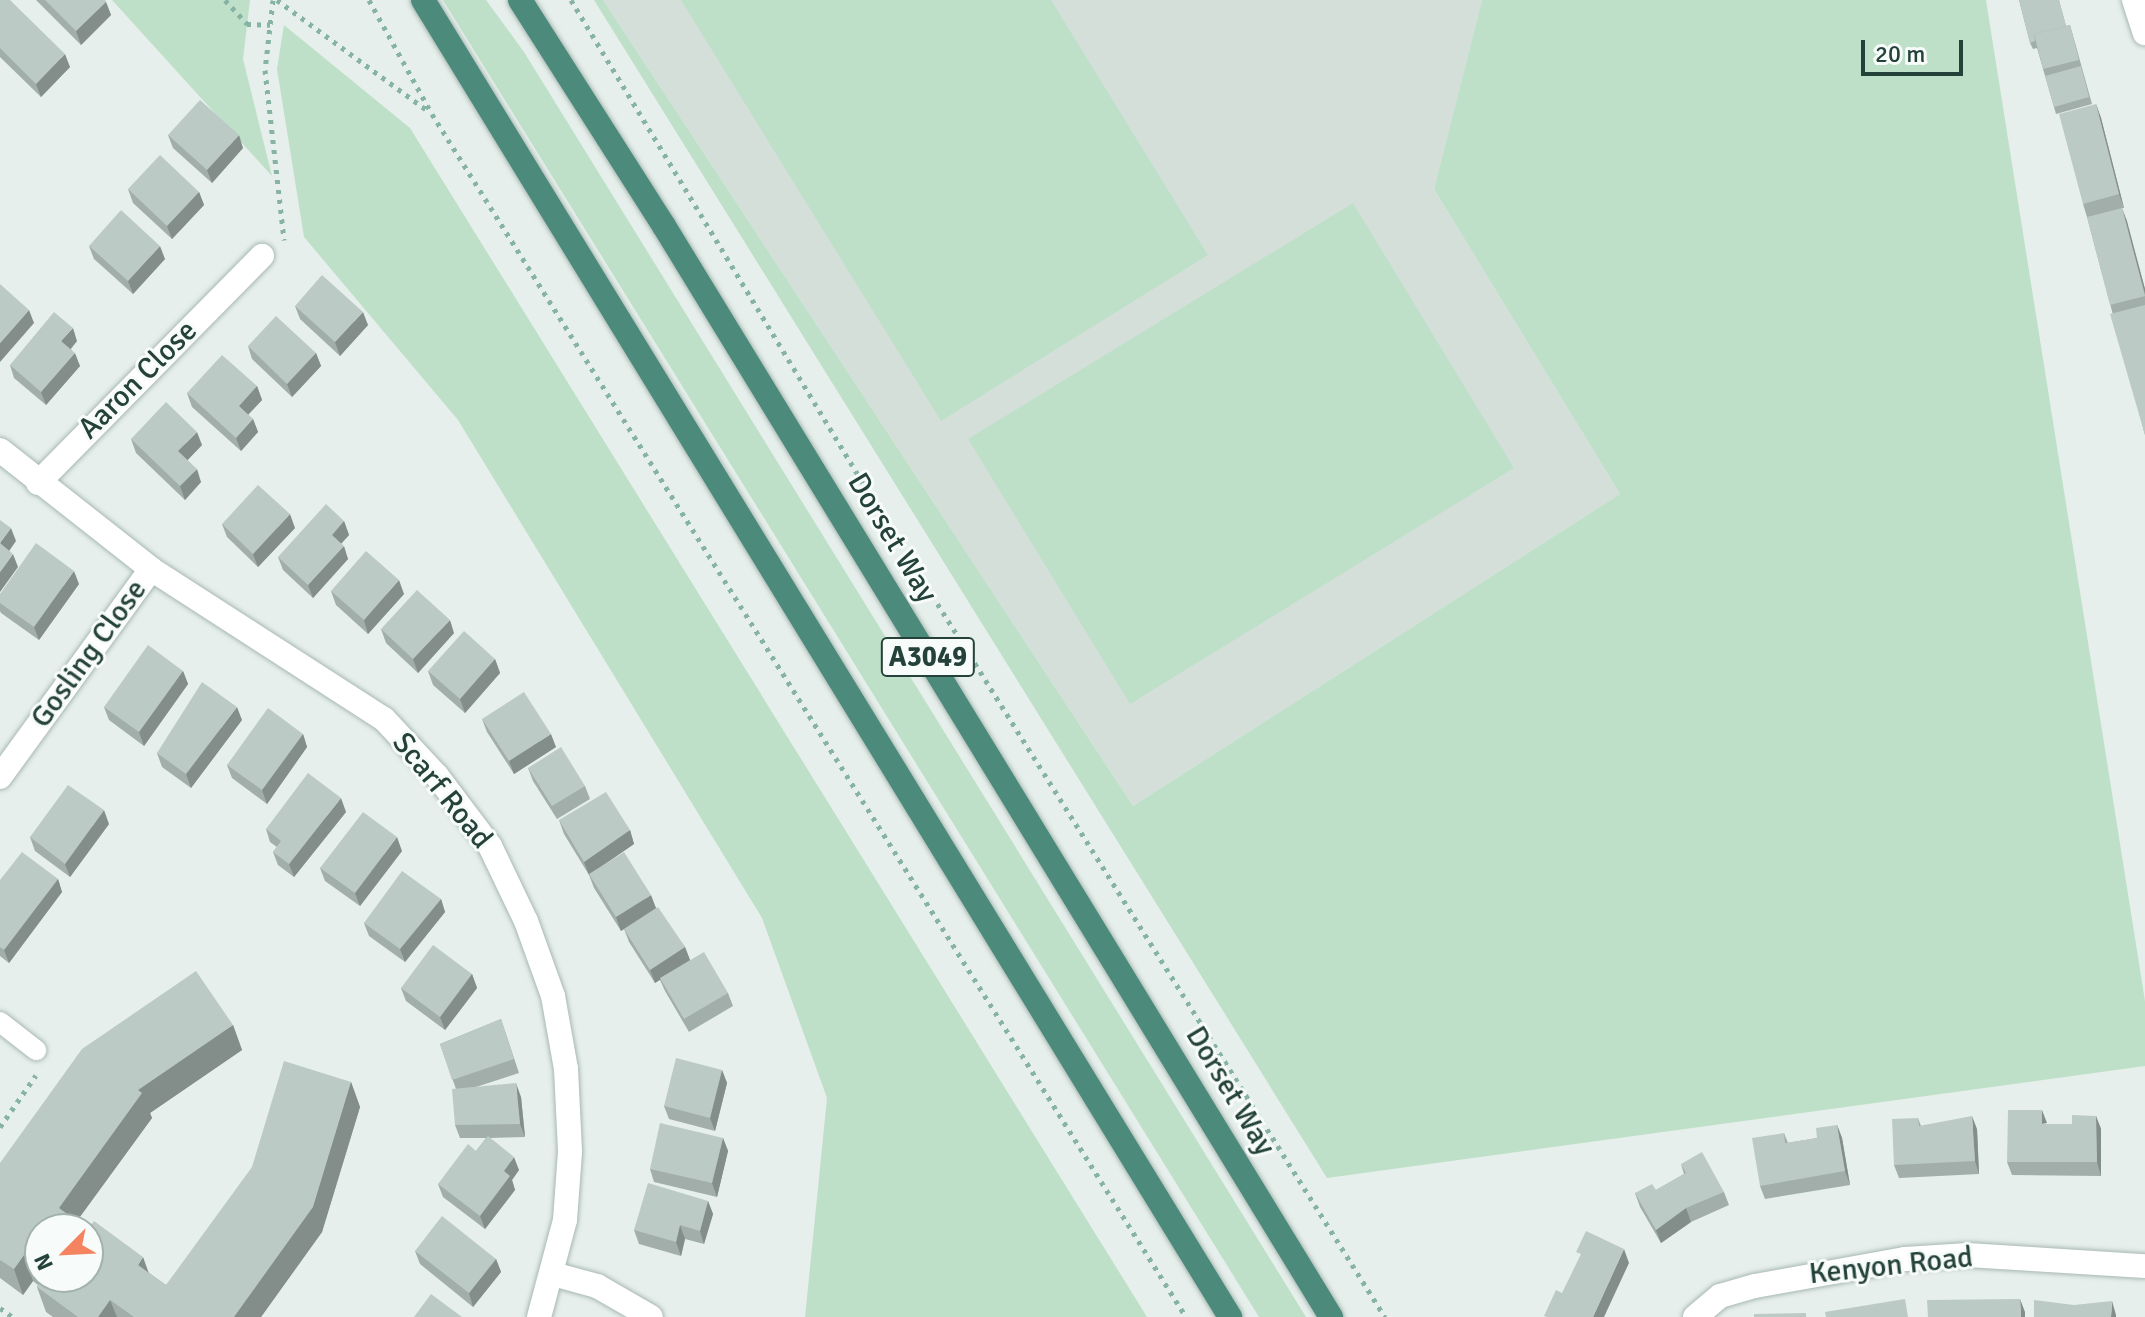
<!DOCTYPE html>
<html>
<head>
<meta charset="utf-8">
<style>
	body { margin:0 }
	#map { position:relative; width:2145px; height:1317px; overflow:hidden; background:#e6efeb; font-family:Signika,sans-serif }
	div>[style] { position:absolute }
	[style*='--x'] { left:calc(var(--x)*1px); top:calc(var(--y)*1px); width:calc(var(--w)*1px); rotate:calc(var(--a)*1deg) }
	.built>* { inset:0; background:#d4dfda }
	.green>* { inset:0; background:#bfe0c8 }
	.path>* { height:5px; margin-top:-2.5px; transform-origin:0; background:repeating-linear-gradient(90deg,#86b3a5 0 4px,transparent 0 10px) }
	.roads { filter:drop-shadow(0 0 2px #a8b8b2) drop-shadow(0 0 2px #a8b8b2) }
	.service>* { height:20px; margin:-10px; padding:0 10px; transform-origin:10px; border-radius:10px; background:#fff }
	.minor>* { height:24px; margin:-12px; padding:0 12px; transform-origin:12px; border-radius:12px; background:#fff }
	.trunk>* { height:24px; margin:-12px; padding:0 12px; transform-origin:12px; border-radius:12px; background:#4c8a7c }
	.wall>* { inset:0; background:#a1aea9 }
	.shaded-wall>* { inset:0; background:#838d89 }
	.building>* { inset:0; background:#bbcac4 }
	span { translate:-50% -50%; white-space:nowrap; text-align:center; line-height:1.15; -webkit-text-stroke:6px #f7fbf9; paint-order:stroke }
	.shield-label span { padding:2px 6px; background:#f7fbf9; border:2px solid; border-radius:6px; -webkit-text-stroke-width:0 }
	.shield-label { font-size:28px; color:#24423a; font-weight:700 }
	.street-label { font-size:30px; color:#24423a }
	.north { position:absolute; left:24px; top:1213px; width:80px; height:80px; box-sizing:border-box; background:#f7fbf9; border:2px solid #a3b1ad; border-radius:50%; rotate:246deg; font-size:22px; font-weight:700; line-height:32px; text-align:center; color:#24423a }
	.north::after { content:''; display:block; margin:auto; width:28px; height:36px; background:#f4845f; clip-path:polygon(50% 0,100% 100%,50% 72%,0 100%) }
	.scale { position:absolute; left:1861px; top:40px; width:102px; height:36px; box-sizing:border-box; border:4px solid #24423a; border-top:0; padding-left:10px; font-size:24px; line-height:28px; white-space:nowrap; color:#24423a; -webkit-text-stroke:6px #f7fbf9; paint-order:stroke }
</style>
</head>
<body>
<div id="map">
	<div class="built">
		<div style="clip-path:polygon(603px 0,1482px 0,1434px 189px,1620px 494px,1133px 806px)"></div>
	</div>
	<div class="green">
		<div style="clip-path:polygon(112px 0,250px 0,243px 59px,272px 176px)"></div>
		<div style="clip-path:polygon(443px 0,486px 0,524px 52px,1306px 1317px,1259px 1317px)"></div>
		<div style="clip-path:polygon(594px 0,603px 0,1133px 806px,1620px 494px,1434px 189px,1482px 0,1986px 0,2145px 1001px,2145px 1066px,1327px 1178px)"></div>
		<div style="clip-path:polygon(681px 0,1051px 0,1208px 255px,941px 421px)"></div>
		<div style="clip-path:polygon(284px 25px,410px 128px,1147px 1317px,805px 1317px,827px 1098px,762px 918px,458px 420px,304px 237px,277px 69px)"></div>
		<div style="clip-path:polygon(1353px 203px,1514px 468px,1130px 704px,968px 439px)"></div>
	</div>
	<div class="path">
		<div style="--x:225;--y:0;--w:33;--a:47"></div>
		<div style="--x:247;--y:24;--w:23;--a:2"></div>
		<div style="--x:273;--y:0;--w:70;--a:96.5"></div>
		<div style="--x:265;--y:70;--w:171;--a:83.6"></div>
		<div style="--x:277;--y:0;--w:187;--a:36.3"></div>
		<div style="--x:369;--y:0;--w:130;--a:61.1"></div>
		<div style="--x:432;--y:114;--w:1420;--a:57.92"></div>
		<div style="--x:571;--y:0;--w:626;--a:58.85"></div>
		<div style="--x:895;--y:536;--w:922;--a:57.9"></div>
		<div style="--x:0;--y:1127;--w:63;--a:-55.3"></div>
		<div style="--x:0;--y:1308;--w:16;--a:35"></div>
	</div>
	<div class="roads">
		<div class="service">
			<div style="--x:0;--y:1022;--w:46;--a:37.9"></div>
		</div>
		<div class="minor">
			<div style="--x:2134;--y:0;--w:35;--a:72"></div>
			<div style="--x:0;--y:450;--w:192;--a:38.2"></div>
			<div style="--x:151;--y:569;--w:277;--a:32.8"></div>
			<div style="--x:384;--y:719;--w:78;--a:47.1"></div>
			<div style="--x:437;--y:776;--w:88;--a:52.9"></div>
			<div style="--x:490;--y:846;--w:83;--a:64.4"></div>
			<div style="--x:526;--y:921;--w:80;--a:70.2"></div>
			<div style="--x:553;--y:996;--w:74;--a:79.9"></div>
			<div style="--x:566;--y:1069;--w:83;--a:87.2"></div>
			<div style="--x:570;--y:1152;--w:68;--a:94.2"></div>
			<div style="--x:565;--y:1220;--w:100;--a:105"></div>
			<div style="--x:38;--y:483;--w:319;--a:-45.4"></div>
			<div style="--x:0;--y:777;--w:257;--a:-54"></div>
			<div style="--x:553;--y:1274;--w:46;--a:15.3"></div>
			<div style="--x:597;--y:1286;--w:62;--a:29.9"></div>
			<div style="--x:1695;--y:1317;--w:33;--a:-40"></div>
			<div style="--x:1720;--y:1296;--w:36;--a:-16"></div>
			<div style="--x:1755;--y:1286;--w:152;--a:-10.2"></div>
			<div style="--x:1905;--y:1259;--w:63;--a:-3.6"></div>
			<div style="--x:1968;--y:1255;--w:177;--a:3.6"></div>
		</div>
		<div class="trunk">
			<div style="--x:423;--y:0;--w:1545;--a:58.5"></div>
			<div style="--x:520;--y:0;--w:268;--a:57.5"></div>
			<div style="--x:664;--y:226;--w:1279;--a:58.56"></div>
		</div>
	</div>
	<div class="wall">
		<div style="clip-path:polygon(0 0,70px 67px,41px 97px,0 57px)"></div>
		<div style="clip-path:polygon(36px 0,105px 0,111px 15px,81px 45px)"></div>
		<div style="clip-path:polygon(2019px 0,2059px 0,2066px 26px,2070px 25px,2074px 39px,2092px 104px,2056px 114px,2037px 48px,2033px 49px,2030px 43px)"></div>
		<div style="clip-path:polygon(2096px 104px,2101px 118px,2124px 208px,2122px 208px,2145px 289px,2145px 435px,2087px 217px,2083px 204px)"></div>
		<div style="clip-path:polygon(168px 135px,243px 148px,212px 183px,173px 148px)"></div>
		<div style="clip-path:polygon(128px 189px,199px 192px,204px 205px,172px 239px,133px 203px)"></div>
		<div style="clip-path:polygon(89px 246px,165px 259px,133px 294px,94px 259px)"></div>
		<div style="clip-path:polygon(295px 306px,368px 325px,340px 356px,300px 319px)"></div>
		<div style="clip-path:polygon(77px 341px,71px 349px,80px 366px,46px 405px,14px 378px,10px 365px)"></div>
		<div style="clip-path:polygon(248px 346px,316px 353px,321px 366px,292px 397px,252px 359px)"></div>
		<div style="clip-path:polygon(257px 386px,262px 400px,248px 415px,253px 419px,258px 432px,241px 451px,192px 407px,187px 393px)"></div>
		<div style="clip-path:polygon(131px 439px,202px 445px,187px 460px,201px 482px,185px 500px,136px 453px)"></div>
		<div style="clip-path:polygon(344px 521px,349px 535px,341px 544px,348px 559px,313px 598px,283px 570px,278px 557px)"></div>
		<div style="clip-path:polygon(222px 524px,295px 528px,258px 567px,227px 537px)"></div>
		<div style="clip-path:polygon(79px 584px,39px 640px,1px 613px,0 611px,0 594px)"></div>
		<div style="clip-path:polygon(331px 591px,404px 594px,368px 634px,336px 605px)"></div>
		<div style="clip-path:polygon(381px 629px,454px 633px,418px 673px,386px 643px)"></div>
		<div style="clip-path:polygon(495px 659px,500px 673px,465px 713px,433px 685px,428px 671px)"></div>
		<div style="clip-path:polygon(183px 671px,188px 684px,144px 746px,109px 720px,104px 707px)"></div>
		<div style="clip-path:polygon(482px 719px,556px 747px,514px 774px,487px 732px)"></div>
		<div style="clip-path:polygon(242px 720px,191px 788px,162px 767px,157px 753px)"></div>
		<div style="clip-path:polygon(303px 734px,307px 747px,267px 804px,232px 778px,227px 765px)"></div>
		<div style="clip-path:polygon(528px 768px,585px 786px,590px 799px,557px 819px,533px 781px)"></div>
		<div style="clip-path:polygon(346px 812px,294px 877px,278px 865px,273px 852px,277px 847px,270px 842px,266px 829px)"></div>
		<div style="clip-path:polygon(559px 820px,630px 830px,634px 844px,602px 866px,656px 908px,685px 947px,690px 960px,728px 993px,733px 1006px,689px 1032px,665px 991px,660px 980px,655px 983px,629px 942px,624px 929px,621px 931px,594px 888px,589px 875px,564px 834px)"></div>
		<div style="clip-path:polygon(109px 824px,70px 877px,35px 851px,30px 837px)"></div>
		<div style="clip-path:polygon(402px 851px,360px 906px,325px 881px,320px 868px)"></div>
		<div style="clip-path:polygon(58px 879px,62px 892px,9px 963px,0 956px,0 880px)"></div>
		<div style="clip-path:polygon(441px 899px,445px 912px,405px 962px,369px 936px,364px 923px)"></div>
		<div style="clip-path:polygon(472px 974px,477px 988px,445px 1030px,406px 1001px,401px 988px)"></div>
		<div style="clip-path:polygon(501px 1019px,519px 1073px,476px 1087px,521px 1097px,525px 1137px,489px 1138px,519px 1170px,512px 1180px,515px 1190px,485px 1229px,443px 1197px,438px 1184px,476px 1151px,486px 1138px,460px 1138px,455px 1125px,456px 1089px,440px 1044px)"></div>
		<div style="clip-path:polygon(evenodd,233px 1025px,242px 1050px,150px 1113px,152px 1118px,77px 1221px,166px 1285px,351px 1082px,360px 1107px,322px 1232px,261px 1317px,53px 1317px,46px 1312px,37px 1287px,38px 1285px,33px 1281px,23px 1295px,0 1278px,0 1163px,233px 1025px,40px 1229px,88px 1277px,40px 1277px,40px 1229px)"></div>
		<div style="clip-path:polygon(722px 1070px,727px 1083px,715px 1131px,669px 1119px,664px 1106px)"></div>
		<div style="clip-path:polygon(2096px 1116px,2101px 1129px,2101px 1176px,2012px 1175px,2007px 1162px,2047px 1124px,2072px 1124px)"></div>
		<div style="clip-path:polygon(1918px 1118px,1921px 1126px,1977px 1129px,1979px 1174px,1899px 1178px,1894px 1165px)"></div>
		<div style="clip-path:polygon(1837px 1125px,1842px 1138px,1850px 1185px,1765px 1199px,1760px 1186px,1784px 1133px,1788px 1143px,1817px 1138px)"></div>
		<div style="clip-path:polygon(723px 1138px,728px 1151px,717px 1197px,654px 1182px,650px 1169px)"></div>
		<div style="clip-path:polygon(1681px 1164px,1724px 1192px,1729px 1205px,1691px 1222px,1661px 1243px,1640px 1207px,1635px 1193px,1656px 1190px,1684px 1174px)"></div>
		<div style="clip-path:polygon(708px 1201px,713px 1214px,704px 1244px,685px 1239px,681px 1256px,639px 1244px,634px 1230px)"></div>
		<div style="clip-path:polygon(415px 1251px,496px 1259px,501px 1272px,473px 1307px,420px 1264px)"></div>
	</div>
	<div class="shaded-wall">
		<div style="clip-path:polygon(106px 2px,111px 15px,81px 45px,76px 31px)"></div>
		<div style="clip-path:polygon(65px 54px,70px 67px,41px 97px,36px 84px)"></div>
		<div style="clip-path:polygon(2096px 104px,2101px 118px,2124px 208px,2119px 194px)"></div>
		<div style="clip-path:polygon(239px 135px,243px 148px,212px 183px,207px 170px)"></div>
		<div style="clip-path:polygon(199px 192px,204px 205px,172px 239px,167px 226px)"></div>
		<div style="clip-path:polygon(2122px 208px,2127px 221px,2145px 289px,2145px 294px)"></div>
		<div style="clip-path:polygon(160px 246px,165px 259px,133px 294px,128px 281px)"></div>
		<div style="clip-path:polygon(29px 310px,34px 323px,0 362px,0 343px)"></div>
		<div style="clip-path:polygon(363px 312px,368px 325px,340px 356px,335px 342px)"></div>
		<div style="clip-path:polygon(73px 328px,77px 341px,66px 354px,61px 341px)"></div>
		<div style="clip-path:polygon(75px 353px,80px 366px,46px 405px,41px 392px)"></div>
		<div style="clip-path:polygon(316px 353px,321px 366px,292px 397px,287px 384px)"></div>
		<div style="clip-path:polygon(257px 386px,262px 400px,244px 419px,239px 406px)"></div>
		<div style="clip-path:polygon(253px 419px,258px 432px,241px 451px,236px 438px)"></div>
		<div style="clip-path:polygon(197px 432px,202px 445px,183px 465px,178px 451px)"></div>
		<div style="clip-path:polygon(197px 469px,201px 482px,185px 500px,180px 486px)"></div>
		<div style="clip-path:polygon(290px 514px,295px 528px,258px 567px,253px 554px)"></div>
		<div style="clip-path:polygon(344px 521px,349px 535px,337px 548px,332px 535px)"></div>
		<div style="clip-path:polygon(11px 528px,16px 541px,5px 557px,0 543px)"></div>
		<div style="clip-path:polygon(344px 546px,348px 559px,313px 598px,308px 585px)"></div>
		<div style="clip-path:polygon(13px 554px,18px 567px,0 592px,0 572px)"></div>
		<div style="clip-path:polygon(74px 571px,79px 584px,39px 640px,34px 627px)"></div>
		<div style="clip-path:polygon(399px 580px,404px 594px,368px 634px,364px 620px)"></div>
		<div style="clip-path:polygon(450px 620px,454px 633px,418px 673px,413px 659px)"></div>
		<div style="clip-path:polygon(495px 659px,500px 673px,465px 713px,460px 699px)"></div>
		<div style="clip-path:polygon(183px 671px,188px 684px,144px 746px,139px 732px)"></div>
		<div style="clip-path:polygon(237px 707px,242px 720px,191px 788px,186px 774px)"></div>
		<div style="clip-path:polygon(303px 734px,307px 747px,267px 804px,262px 790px)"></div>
		<div style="clip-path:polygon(551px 734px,556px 747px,514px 774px,509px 761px)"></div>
		<div style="clip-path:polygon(341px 798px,346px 812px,294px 877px,289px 864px)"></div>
		<div style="clip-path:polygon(104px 810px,109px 824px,70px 877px,65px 864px)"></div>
		<div style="clip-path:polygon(630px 830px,634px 844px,589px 875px,584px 862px)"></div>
		<div style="clip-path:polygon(397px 837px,402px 851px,360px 906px,355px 893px)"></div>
		<div style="clip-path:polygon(58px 879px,62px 892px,9px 963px,4px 950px)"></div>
		<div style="clip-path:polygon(651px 895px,656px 908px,621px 931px,616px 917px)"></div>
		<div style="clip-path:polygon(441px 899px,445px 912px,405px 962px,400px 949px)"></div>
		<div style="clip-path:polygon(685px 947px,690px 960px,655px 983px,650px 970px)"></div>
		<div style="clip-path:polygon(472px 974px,477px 988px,445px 1030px,440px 1017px)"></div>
		<div style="clip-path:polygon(233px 1025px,242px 1050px,150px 1113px,152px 1118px,71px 1229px,59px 1208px,138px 1090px)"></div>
		<div style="clip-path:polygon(722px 1070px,727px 1083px,715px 1131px,710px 1118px)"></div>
		<div style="clip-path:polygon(351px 1082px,360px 1107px,322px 1232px,261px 1317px,234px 1317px)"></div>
		<div style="clip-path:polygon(516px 1083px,521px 1097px,525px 1137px,520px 1124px)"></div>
		<div style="clip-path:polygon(2042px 1110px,2047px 1123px,2042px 1124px)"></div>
		<div style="clip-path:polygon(1972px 1116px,1977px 1129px,1979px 1174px,1975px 1161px)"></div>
		<div style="clip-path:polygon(2096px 1116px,2101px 1129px,2101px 1176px,2097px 1162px)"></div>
		<div style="clip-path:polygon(1837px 1125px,1842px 1138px,1850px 1185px,1845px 1171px)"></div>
		<div style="clip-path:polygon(723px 1138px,728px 1151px,717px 1197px,712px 1183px)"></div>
		<div style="clip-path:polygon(514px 1157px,519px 1170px,512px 1180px,515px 1190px,485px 1229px,480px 1216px,504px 1171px)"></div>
		<div style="clip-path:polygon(708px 1201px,713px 1214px,704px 1244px,700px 1231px)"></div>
		<div style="clip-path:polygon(1686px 1208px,1691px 1222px,1661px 1243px,1656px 1230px)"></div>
		<div style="clip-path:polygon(680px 1225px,685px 1239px,681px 1256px,676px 1242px)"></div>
		<div style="clip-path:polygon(1624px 1249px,1629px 1263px,1604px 1317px,1593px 1317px)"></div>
		<div style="clip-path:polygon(24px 1255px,33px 1281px,23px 1295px,14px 1269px)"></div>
		<div style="clip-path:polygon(143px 1257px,152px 1282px,138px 1265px)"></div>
		<div style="clip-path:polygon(496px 1259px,501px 1272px,473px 1307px,469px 1293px)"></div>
		<div style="clip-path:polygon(2020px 1299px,2025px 1312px,2025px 1317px,2021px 1317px)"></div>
		<div style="clip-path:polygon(110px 1300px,117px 1317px,98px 1317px)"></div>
		<div style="clip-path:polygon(2112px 1301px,2116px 1315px,2116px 1317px,2111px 1317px)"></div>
	</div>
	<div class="building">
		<div style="clip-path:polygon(0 0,10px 0,65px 54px,36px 84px,0 48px)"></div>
		<div style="clip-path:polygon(45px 0,105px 0,106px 2px,76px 31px)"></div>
		<div style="clip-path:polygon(2019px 0,2059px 0,2066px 26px,2034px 34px,2035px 41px,2030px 43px)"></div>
		<div style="clip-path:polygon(2070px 25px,2079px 60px,2043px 69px,2034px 34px)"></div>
		<div style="clip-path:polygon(2081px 66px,2089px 97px,2054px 107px,2045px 76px)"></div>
		<div style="clip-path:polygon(200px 100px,239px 135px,207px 170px,168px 135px)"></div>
		<div style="clip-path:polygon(2096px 104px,2119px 194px,2083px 204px,2059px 114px)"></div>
		<div style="clip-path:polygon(160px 155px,199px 192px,167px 226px,128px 189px)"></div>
		<div style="clip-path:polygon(2122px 208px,2145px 296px,2110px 305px,2087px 217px)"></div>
		<div style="clip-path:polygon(121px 210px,160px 246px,128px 281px,89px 246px)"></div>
		<div style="clip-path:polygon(322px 275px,363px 312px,335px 342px,295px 306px)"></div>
		<div style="clip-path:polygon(0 284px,29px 310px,0 343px)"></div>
		<div style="clip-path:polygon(2145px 305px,2145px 435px,2110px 314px)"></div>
		<div style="clip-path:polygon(54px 312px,73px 328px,61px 341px,75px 353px,41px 392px,10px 365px)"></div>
		<div style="clip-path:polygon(276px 316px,316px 353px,287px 384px,248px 346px)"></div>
		<div style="clip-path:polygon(222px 355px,257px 386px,239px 406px,253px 419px,236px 438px,187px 393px)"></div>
		<div style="clip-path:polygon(166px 402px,197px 432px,178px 451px,197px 469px,180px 486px,131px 439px)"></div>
		<div style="clip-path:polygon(258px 485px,290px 514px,253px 554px,222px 524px)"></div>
		<div style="clip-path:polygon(326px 504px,344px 521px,332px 535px,344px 546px,308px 585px,278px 557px)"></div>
		<div style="clip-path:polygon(0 520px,11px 528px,0 543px,13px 554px,0 572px)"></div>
		<div style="clip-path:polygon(36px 543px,74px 571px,34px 627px,0 603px,0 594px)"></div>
		<div style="clip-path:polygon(366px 551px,399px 580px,364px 620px,331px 591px)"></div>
		<div style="clip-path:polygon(417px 590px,450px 620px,413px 659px,381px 629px)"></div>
		<div style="clip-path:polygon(464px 631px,495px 659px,460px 699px,428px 671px)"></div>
		<div style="clip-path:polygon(148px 645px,183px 671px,139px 732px,104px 707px)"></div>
		<div style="clip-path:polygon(202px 682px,237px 707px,186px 774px,157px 753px)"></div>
		<div style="clip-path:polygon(524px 692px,551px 734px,509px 761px,482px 719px)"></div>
		<div style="clip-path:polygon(268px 708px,303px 734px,262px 790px,227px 765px)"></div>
		<div style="clip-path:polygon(561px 747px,585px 786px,552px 806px,528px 768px)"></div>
		<div style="clip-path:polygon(308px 773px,341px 798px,289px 864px,273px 852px,281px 841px,266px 829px)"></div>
		<div style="clip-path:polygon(68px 785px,104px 810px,65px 864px,30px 837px)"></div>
		<div style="clip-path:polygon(606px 792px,630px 830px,584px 862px,559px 820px)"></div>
		<div style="clip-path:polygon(363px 812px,397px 837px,355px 893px,320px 868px)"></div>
		<div style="clip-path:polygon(22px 852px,58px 879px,4px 950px,0 947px,0 880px)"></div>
		<div style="clip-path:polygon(624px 852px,651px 895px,616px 917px,589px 874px)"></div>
		<div style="clip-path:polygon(402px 871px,441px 899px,400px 949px,364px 923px)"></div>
		<div style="clip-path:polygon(658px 907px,685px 947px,650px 970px,624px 929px)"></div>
		<div style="clip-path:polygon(433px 945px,472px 974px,440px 1017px,401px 988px)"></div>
		<div style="clip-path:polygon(704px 952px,728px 993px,684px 1019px,660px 978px)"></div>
		<div style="clip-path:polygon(196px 971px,233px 1025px,138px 1090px,142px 1093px,59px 1208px,88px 1229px,94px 1221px,143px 1257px,138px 1265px,166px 1285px,252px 1167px,284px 1061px,351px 1082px,313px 1207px,234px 1317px,134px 1317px,110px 1300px,98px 1317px,78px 1317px,37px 1287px,44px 1277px,88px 1277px,88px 1229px,40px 1229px,40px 1267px,24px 1255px,14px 1269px,0 1260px,0 1163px,82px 1049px)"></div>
		<div style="clip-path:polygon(501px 1019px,514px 1059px,452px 1080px,440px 1044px)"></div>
		<div style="clip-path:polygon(676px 1058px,722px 1070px,710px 1118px,664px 1106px)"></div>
		<div style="clip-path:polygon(516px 1083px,520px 1124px,455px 1125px,452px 1089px)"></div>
		<div style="clip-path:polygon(2008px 1110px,2042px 1110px,2042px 1124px,2072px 1124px,2072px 1115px,2096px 1116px,2097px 1162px,2007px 1162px)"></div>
		<div style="clip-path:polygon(1972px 1116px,1975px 1161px,1894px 1165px,1892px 1119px,1918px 1118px,1919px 1126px)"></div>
		<div style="clip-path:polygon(660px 1123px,723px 1138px,712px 1183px,650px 1169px)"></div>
		<div style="clip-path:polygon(1837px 1125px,1845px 1171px,1760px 1186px,1752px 1138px,1784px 1133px,1785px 1143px,1817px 1138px,1816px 1128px)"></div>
		<div style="clip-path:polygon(488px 1136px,514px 1157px,504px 1171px,510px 1176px,480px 1216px,438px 1184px,468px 1144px,476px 1151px)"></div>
		<div style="clip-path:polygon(1702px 1152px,1724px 1192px,1686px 1208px,1656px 1230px,1635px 1193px,1652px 1184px,1656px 1190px,1686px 1173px,1681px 1164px)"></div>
		<div style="clip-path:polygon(648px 1183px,708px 1201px,700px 1231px,680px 1225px,676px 1242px,634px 1230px)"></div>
		<div style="clip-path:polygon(442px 1216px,496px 1259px,469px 1293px,415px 1251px)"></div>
		<div style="clip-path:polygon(1586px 1231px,1624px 1249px,1593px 1317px,1547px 1317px,1544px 1316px,1556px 1290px,1562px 1293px,1581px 1254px,1576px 1252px)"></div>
		<div style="clip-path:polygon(431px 1294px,462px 1317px,414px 1317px)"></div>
		<div style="clip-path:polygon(1905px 1299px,1908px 1317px,1826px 1317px,1825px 1312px)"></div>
		<div style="clip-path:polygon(2020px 1299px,2021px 1317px,1928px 1317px,1927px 1300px)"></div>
		<div style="clip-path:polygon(2034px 1300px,2074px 1305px,2112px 1301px,2111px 1317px,2034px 1317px)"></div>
		<div style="clip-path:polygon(1806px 1313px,1806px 1317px,1754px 1317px,1754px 1314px)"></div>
	</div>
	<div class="shield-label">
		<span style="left:928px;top:657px">A3049</span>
	</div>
	<div class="street-label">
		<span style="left:138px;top:380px;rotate:-45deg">Aaron Close</span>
		<span style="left:892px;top:538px;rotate:59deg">Dorset Way</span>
		<span style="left:89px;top:654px;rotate:-54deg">Gosling Close</span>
		<span style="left:442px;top:791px;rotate:51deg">Scarf Road</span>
		<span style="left:1230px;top:1091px;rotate:59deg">Dorset Way</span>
		<span style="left:1891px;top:1266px;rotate:-6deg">Kenyon Road</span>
	</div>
	<div class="north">N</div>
	<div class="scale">20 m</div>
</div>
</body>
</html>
